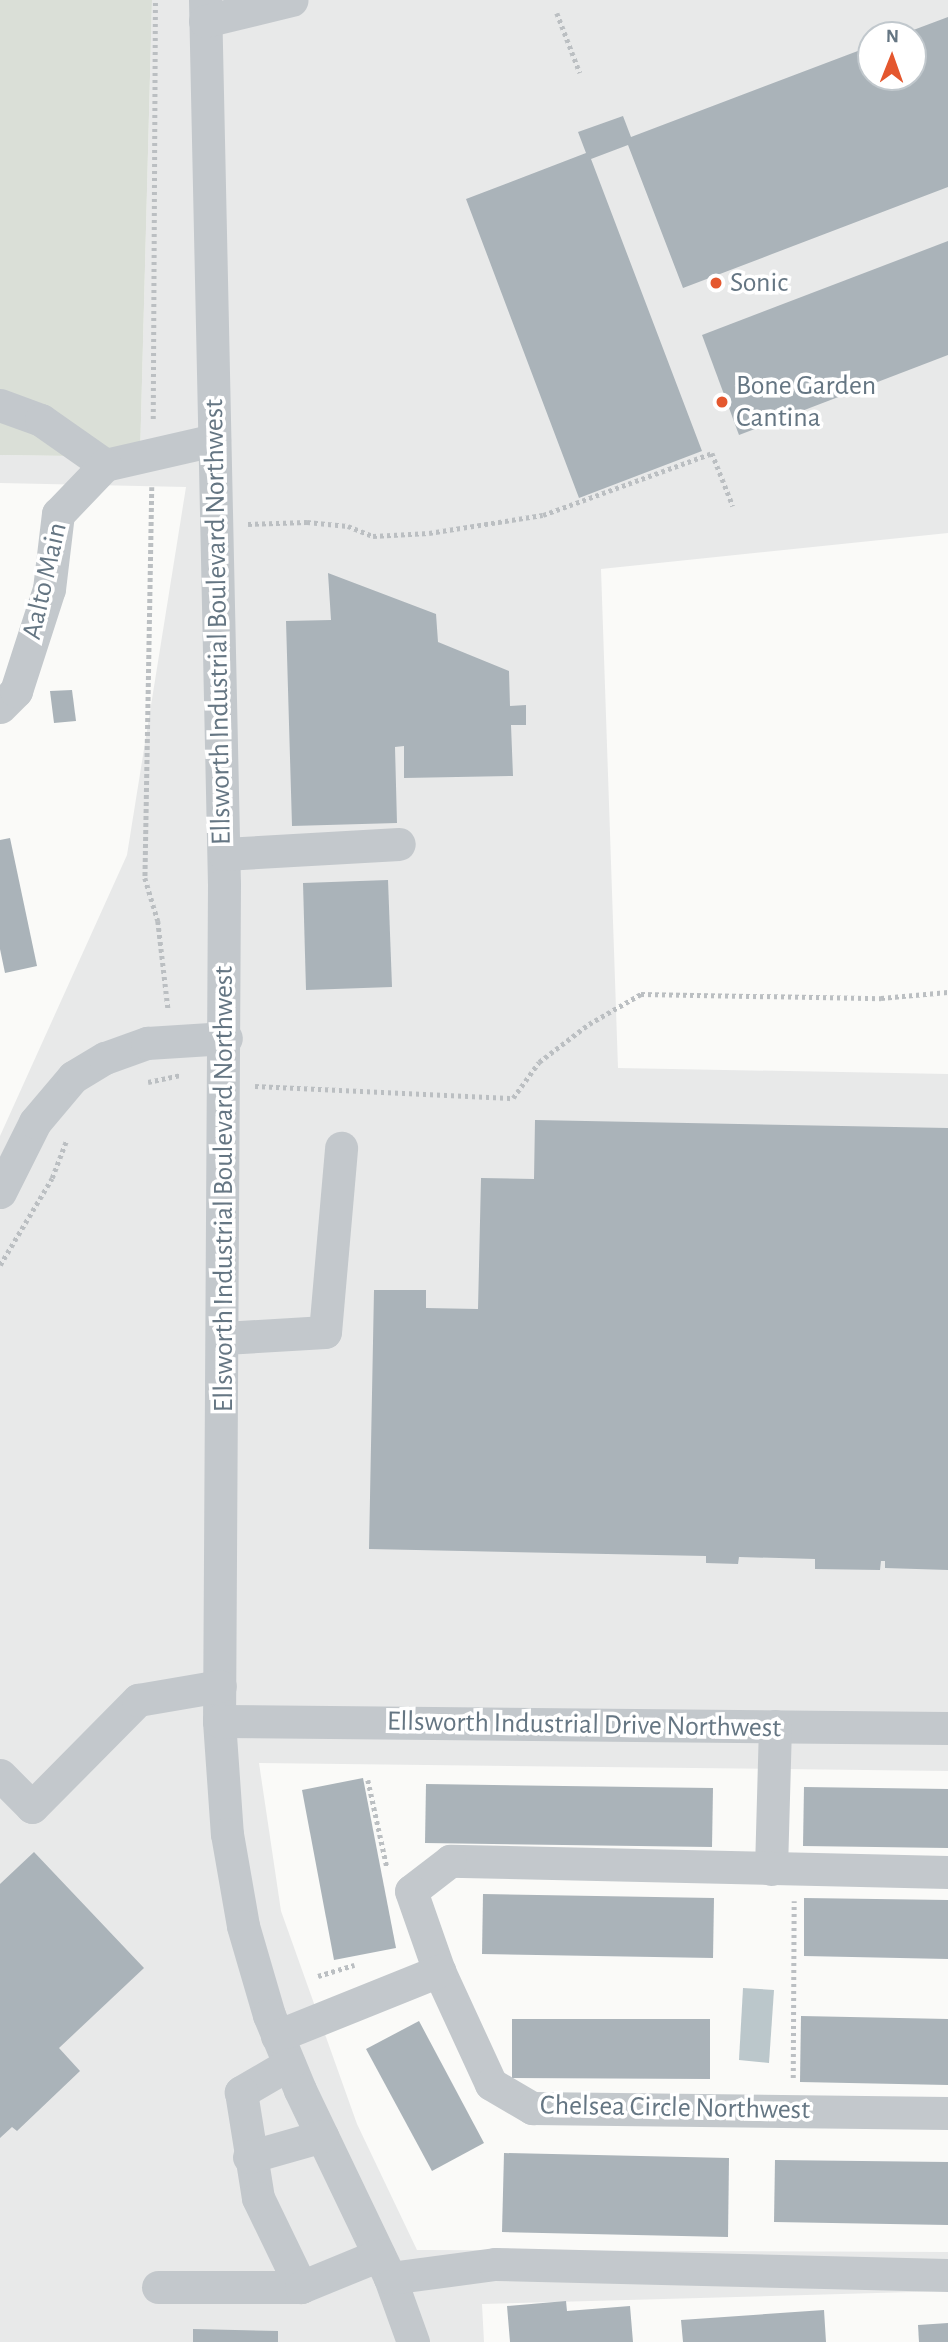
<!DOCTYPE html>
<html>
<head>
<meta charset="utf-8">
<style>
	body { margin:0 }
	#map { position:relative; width:948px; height:2342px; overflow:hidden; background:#fafaf8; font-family:"Alegreya Sans",sans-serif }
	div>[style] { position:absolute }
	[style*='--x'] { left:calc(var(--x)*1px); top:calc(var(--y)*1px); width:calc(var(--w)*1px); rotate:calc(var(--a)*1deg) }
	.built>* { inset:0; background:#e8e9e9 }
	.green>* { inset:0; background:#dadfd7 }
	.water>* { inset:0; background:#bbc7cb }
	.building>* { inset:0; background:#aab3b9 }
	.path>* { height:4.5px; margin-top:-2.25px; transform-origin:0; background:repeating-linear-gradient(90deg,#bbbfc2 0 3.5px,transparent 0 7px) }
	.minor>* { height:33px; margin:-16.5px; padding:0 16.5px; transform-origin:16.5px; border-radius:16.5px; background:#c3c8cc }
	.dots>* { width:19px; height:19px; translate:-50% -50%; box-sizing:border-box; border:4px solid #fff; border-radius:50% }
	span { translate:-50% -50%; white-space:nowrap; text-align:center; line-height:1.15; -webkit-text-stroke:7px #fff; paint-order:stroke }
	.poi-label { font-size:28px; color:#657683 }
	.left { translate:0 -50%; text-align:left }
	.street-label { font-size:28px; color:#657683 }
	.north { position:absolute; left:857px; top:21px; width:70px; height:70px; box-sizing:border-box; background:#fff; border:2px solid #c1c8cd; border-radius:50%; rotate:1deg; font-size:19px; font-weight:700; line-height:28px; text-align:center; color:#657683 }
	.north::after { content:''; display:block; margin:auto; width:24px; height:32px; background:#e4572e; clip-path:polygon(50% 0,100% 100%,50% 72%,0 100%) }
</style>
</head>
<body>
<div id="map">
	<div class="built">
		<div style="clip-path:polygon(evenodd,152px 0,948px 0,948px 533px,601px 569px,618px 1068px,948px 1074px,948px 1771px,259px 1763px,281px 1911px,357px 2124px,417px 2250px,948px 2252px,948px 2291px,482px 2304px,484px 2342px,0 2342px,0 1136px,127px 855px,186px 487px,0 483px,0 455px,140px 457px,152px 0,871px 35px,913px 35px,913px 77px,871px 77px,871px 35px)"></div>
	</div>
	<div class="green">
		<div style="clip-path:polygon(0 0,152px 0,140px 457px,0 455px)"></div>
	</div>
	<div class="water">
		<div style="clip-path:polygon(743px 1988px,774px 1990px,769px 2063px,739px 2060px)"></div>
	</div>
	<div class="building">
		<div style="clip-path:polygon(948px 17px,948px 187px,683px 288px,628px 145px,591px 159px,702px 451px,579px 498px,466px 199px,586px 153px,578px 132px,623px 116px,631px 137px,871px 46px,871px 77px,913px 77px,913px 35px,900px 35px)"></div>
		<div style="clip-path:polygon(948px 241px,948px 355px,739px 435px,702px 335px)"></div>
		<div style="clip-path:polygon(328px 573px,436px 614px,438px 642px,509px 671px,510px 706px,526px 705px,526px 725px,511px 725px,513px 776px,404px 778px,404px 746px,395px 747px,397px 823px,292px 826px,286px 621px,331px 620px)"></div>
		<div style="clip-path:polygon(72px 690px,76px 721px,54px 723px,50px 691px)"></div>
		<div style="clip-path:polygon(10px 838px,37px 966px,5px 973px,0 949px,0 840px)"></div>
		<div style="clip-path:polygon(388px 880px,392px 987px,306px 990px,303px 883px)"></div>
		<div style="clip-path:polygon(535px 1120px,948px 1128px,948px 1570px,885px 1568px,885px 1561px,881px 1561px,880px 1570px,815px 1569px,815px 1559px,739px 1557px,738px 1564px,706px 1563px,706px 1556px,369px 1549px,374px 1290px,426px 1290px,426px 1308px,478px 1309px,481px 1178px,534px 1179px)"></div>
		<div style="clip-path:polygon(363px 1778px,396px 1948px,334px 1960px,302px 1790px)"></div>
		<div style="clip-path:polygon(426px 1784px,713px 1788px,712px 1847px,425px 1843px)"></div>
		<div style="clip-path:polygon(804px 1787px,948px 1789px,948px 1848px,803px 1846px)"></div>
		<div style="clip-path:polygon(34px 1852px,144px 1968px,59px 2048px,80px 2071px,17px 2131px,12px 2127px,0 2138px,0 1884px)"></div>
		<div style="clip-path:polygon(483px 1894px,714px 1898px,713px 1958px,482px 1954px)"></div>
		<div style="clip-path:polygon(804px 1898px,948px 1900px,948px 1959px,804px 1956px)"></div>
		<div style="clip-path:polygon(801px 2016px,948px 2019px,948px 2085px,800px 2082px)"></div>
		<div style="clip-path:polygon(512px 2019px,710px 2019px,710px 2079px,512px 2078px)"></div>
		<div style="clip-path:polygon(419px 2021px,484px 2143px,432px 2171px,366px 2049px)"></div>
		<div style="clip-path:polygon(504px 2153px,729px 2158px,728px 2237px,502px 2232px)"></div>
		<div style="clip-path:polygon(775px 2160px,948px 2162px,948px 2225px,774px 2222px)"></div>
		<div style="clip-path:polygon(566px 2301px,567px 2311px,630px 2306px,633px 2342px,510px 2342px,507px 2306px)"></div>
		<div style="clip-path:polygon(824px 2310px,826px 2342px,683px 2342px,681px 2320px)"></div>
		<div style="clip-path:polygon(948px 2323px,948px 2342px,919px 2342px,918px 2325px)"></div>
		<div style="clip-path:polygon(193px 2329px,278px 2331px,278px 2342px,193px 2342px)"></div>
	</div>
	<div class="path">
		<div style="--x:557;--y:13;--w:64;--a:69"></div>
		<div style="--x:153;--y:419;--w:419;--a:-89.7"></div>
		<div style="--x:152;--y:487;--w:391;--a:91"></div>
		<div style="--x:145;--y:878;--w:45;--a:73.2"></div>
		<div style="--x:158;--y:921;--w:88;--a:83.4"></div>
		<div style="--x:248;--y:524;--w:59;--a:-1.9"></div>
		<div style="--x:307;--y:522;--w:41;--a:5.6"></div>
		<div style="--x:348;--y:526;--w:27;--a:22"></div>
		<div style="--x:373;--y:536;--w:56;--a:-3.1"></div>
		<div style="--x:429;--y:533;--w:115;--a:-9"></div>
		<div style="--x:543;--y:515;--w:180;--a:-20.1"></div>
		<div style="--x:712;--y:453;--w:57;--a:68.4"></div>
		<div style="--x:148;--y:1082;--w:33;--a:-12"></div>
		<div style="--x:255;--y:1086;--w:258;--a:2.7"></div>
		<div style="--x:513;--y:1098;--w:44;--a:-54.2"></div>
		<div style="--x:539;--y:1062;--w:63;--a:-37.2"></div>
		<div style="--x:589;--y:1024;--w:60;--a:-30"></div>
		<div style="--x:641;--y:994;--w:240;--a:1"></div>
		<div style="--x:881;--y:998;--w:67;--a:-5.1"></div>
		<div style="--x:0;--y:1265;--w:101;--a:-59.1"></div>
		<div style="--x:52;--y:1178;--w:39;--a:-69"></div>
		<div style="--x:368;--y:1780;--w:89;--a:77.7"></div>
		<div style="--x:318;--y:1976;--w:38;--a:-17"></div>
		<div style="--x:793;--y:2078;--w:177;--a:-89.7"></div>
	</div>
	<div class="minor">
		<div style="--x:205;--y:0;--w:884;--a:88.77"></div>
		<div style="--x:224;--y:884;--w:837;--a:90.34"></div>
		<div style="--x:219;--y:1721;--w:113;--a:86"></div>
		<div style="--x:227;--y:1834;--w:93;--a:80.1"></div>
		<div style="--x:243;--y:1926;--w:93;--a:73.7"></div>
		<div style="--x:269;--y:2015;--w:81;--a:67.5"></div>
		<div style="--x:300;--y:2090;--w:208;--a:64.4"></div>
		<div style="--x:390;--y:2278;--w:68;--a:70.2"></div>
		<div style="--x:205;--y:21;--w:89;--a:-13.6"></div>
		<div style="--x:0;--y:405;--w:44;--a:20.1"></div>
		<div style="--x:41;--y:420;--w:78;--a:35.1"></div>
		<div style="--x:105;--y:465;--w:112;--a:-12.9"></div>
		<div style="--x:0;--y:707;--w:23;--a:-45"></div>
		<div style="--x:16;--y:691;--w:107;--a:-72.1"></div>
		<div style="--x:49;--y:589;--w:76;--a:-83.2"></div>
		<div style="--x:58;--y:514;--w:68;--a:-46.2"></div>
		<div style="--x:224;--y:854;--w:175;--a:-3.3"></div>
		<div style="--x:0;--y:1192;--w:78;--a:-63.4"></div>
		<div style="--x:35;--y:1122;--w:59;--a:-49.8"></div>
		<div style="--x:73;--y:1077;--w:37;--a:-31"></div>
		<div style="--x:105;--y:1058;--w:45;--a:-19.7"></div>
		<div style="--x:147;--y:1043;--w:79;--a:-3.6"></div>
		<div style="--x:224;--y:1338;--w:101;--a:-3.4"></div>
		<div style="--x:325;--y:1332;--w:185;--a:-85"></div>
		<div style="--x:219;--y:1721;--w:729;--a:0.55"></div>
		<div style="--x:0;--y:1775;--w:45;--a:45"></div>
		<div style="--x:32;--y:1807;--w:151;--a:-45.3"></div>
		<div style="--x:138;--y:1700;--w:83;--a:-9.7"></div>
		<div style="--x:771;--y:1869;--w:143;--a:-88.4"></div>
		<div style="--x:948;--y:1872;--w:498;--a:-178.7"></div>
		<div style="--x:450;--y:1861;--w:49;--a:142.4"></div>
		<div style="--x:411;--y:1891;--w:85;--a:70.7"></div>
		<div style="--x:439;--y:1971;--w:124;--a:65.3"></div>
		<div style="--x:491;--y:2084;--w:48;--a:30.3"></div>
		<div style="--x:532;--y:2108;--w:416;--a:0.7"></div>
		<div style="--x:277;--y:2036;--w:175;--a:-21.9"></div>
		<div style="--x:289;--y:2064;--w:56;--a:149.7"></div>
		<div style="--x:241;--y:2092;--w:107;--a:80.9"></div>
		<div style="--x:258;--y:2198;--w:99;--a:64.2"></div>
		<div style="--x:249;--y:2157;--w:76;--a:-16"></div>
		<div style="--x:390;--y:2278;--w:106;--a:-7.6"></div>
		<div style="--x:495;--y:2264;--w:453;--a:1.4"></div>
		<div style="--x:158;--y:2287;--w:143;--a:0"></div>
		<div style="--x:301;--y:2287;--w:84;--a:-22.3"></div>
	</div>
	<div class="dots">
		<div style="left:716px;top:283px;background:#e4572e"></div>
		<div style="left:722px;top:402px;background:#e4572e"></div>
	</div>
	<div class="poi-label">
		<span class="left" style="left:730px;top:283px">Sonic</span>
		<span class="left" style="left:736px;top:402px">Bone Garden<br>Cantina</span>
	</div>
	<div class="street-label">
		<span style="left:45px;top:581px;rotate:-77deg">Aalto Main</span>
		<span style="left:218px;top:622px;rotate:-91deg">Ellsworth Industrial Boulevard Northwest</span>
		<span style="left:224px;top:1189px;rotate:-90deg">Ellsworth Industrial Boulevard Northwest</span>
		<span style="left:584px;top:1725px;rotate:1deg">Ellsworth Industrial Drive Northwest</span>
		<span style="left:675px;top:2108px;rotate:1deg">Chelsea Circle Northwest</span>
	</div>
	<div class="north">N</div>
</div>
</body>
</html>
